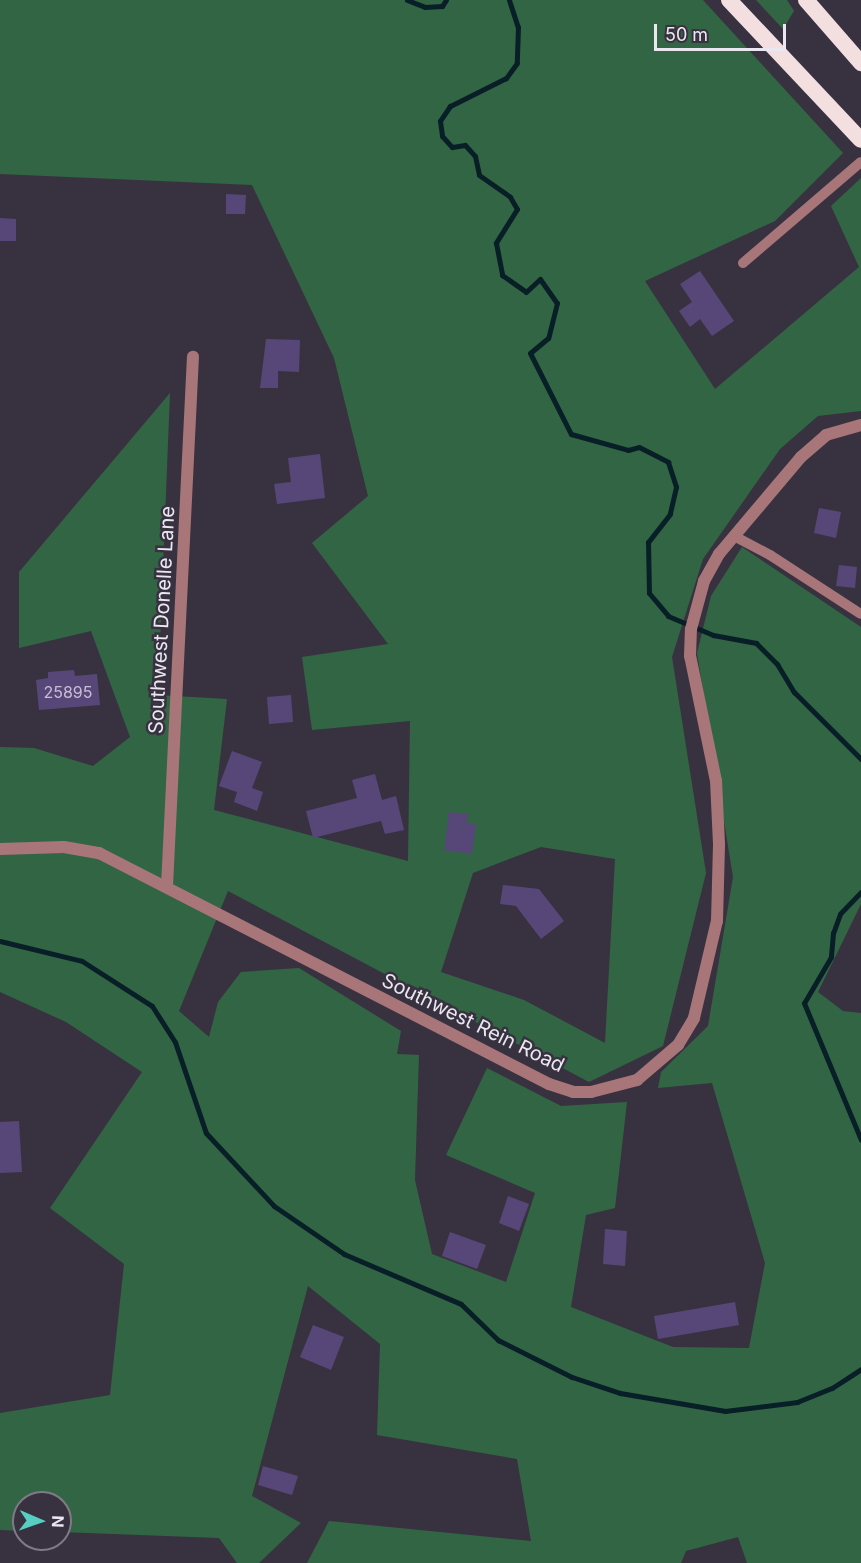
<!DOCTYPE html>
<style>
body{margin:0}
#map{position:relative;width:861px;height:1563px;overflow:hidden;background:#383240;font-family:Inter,sans-serif}
div>[style]{position:absolute}
[style*='--x']{left:calc(var(--x)*1px);top:calc(var(--y)*1px);width:calc(var(--w)*1px);rotate:calc(var(--a)*1deg)}
.green>*{inset:0;background:#326544}
.stream>*{height:5px;margin:-2.5px;padding:0 2.5px;transform-origin:2.5px;border-radius:2.5px;background:#091f27}
.building>*{inset:0;background:#564778}
.service>*{height:10px;margin:-5px;padding:0 5px;transform-origin:5px;border-radius:5px;background:#a87679}
.minor>*{height:12px;margin:-6px;padding:0 6px;transform-origin:6px;border-radius:6px;background:#a87679}
.trunk>*{height:16px;margin:-8px;padding:0 8px;transform-origin:8px;border-radius:8px;background:#f4dfe0}
span{translate:-50% -50%;white-space:nowrap;text-align:center;line-height:1.15;-webkit-text-stroke:5px #383240;paint-order:stroke}
.number-label{font-size:16px;color:#c6bfd3}
.number-label span{-webkit-text-stroke-width:0}
.street-label{font-size:20px;color:#ebe7f1}
.north{position:absolute;left:12px;top:1491px;width:60px;height:60px;box-sizing:border-box;background:#383240;border:2px solid #807a87;border-radius:50%;rotate:92deg;font-size:16px;font-weight:700;line-height:24px;text-align:center;color:#ebe7f1}
.north::after{content:'';display:block;margin:auto;width:21px;height:27px;background:#56cec2;clip-path:polygon(50% 0,100% 100%,50% 72%,0 100%)}
.scale{position:absolute;left:654px;top:24px;width:132px;height:27px;box-sizing:border-box;border:3px solid #ebe7f1;border-top:0;padding-left:8px;font-size:18px;line-height:21px;white-space:nowrap;color:#ebe7f1;-webkit-text-stroke:4px #383240;paint-order:stroke}
</style>
<div id="map">
<div class="green">
<div style="clip-path:polygon(evenodd,0 0,703px 0,843px 153px,775px 221px,645px 281px,715px 389px,859px 267px,831px 206px,861px 178px,861px 411px,818px 416px,780px 449px,703px 559px,672px 657px,706px 873px,663px 1046px,589px 1082px,228px 891px,179px 1011px,209px 1037px,218px 1002px,241px 972px,299px 968px,401px 1031px,397px 1054px,419px 1055px,415px 1180px,432px 1254px,506px 1282px,535px 1193px,446px 1155px,487px 1068px,561px 1106px,627px 1102px,615px 1208px,586px 1215px,571px 1307px,673px 1347px,749px 1348px,765px 1263px,712px 1083px,658px 1088px,661px 1072px,708px 1026px,733px 877px,697px 653px,711px 596px,742px 547px,861px 627px,861px 904px,818px 992px,843px 1011px,861px 1013px,861px 1563px,747px 1563px,738px 1537px,686px 1551px,681px 1563px,307px 1563px,329px 1521px,531px 1541px,517px 1459px,377px 1435px,380px 1344px,308px 1286px,252px 1496px,301px 1523px,259px 1563px,237px 1563px,219px 1538px,60px 1532px,60px 1503px,24px 1503px,24px 1531px,0 1530px,0 1413px,110px 1395px,124px 1264px,50px 1208px,142px 1072px,66px 1022px,0 992px,0 747px,34px 748px,93px 766px,130px 737px,91px 631px,19px 648px,19px 572px,170px 393px,158px 695px,227px 699px,214px 810px,408px 861px,410px 721px,312px 730px,302px 657px,388px 644px,312px 543px,368px 496px,334px 358px,252px 185px,0 174px,0 0,541px 847px,615px 859px,605px 1043px,524px 1000px,441px 972px,473px 873px,541px 847px)"></div>
<div style="clip-path:polygon(756px 0,787px 0,794px 11px,783px 29px)"></div>
</div>
<div class="stream">
<div style="--x:407;--y:0;--w:19;--a:21"></div>
<div style="--x:425;--y:7;--w:17;--a:-3"></div>
<div style="--x:442;--y:6;--w:7;--a:-56"></div>
<div style="--x:509;--y:0;--w:28;--a:72"></div>
<div style="--x:518;--y:27;--w:36;--a:92"></div>
<div style="--x:517;--y:63;--w:19;--a:126"></div>
<div style="--x:506;--y:78;--w:63;--a:153.4"></div>
<div style="--x:450;--y:106;--w:18;--a:124"></div>
<div style="--x:440;--y:121;--w:15;--a:82"></div>
<div style="--x:442;--y:136;--w:15;--a:48"></div>
<div style="--x:452;--y:147;--w:13;--a:-9"></div>
<div style="--x:465;--y:145;--w:15;--a:48"></div>
<div style="--x:475;--y:156;--w:19;--a:78"></div>
<div style="--x:479;--y:175;--w:38;--a:35"></div>
<div style="--x:510;--y:197;--w:14;--a:60"></div>
<div style="--x:517;--y:209;--w:40;--a:122"></div>
<div style="--x:496;--y:243;--w:33;--a:79"></div>
<div style="--x:502;--y:275;--w:29;--a:35"></div>
<div style="--x:526;--y:292;--w:19;--a:-43"></div>
<div style="--x:540;--y:279;--w:29;--a:55"></div>
<div style="--x:557;--y:303;--w:36;--a:104"></div>
<div style="--x:548;--y:338;--w:23;--a:140"></div>
<div style="--x:530;--y:353;--w:91;--a:63.2"></div>
<div style="--x:571;--y:434;--w:59;--a:15.7"></div>
<div style="--x:628;--y:450;--w:11;--a:-15"></div>
<div style="--x:639;--y:447;--w:33;--a:27"></div>
<div style="--x:668;--y:462;--w:26;--a:72"></div>
<div style="--x:676;--y:487;--w:28;--a:103"></div>
<div style="--x:670;--y:514;--w:36;--a:128"></div>
<div style="--x:648;--y:542;--w:51;--a:88.9"></div>
<div style="--x:649;--y:593;--w:30;--a:50"></div>
<div style="--x:668;--y:616;--w:49;--a:22.9"></div>
<div style="--x:713;--y:635;--w:44;--a:10.5"></div>
<div style="--x:756;--y:643;--w:30;--a:45"></div>
<div style="--x:777;--y:664;--w:33;--a:59"></div>
<div style="--x:794;--y:692;--w:95;--a:45"></div>
<div style="--x:861;--y:892;--w:30;--a:134"></div>
<div style="--x:840;--y:914;--w:20;--a:110"></div>
<div style="--x:833;--y:933;--w:24;--a:95"></div>
<div style="--x:831;--y:957;--w:53;--a:120.4"></div>
<div style="--x:804;--y:1003;--w:148;--a:67.4"></div>
<div style="--x:0;--y:941;--w:84;--a:13.7"></div>
<div style="--x:82;--y:961;--w:83;--a:32.7"></div>
<div style="--x:152;--y:1006;--w:43;--a:57.4"></div>
<div style="--x:175;--y:1042;--w:96;--a:71.2"></div>
<div style="--x:206;--y:1133;--w:100;--a:47"></div>
<div style="--x:274;--y:1206;--w:85;--a:34.4"></div>
<div style="--x:344;--y:1254;--w:127;--a:23.1"></div>
<div style="--x:461;--y:1304;--w:52;--a:44.2"></div>
<div style="--x:498;--y:1340;--w:83;--a:26.6"></div>
<div style="--x:572;--y:1377;--w:51;--a:18.4"></div>
<div style="--x:620;--y:1393;--w:107;--a:9.7"></div>
<div style="--x:725;--y:1411;--w:73;--a:-7.1"></div>
<div style="--x:797;--y:1402;--w:38;--a:-22"></div>
<div style="--x:832;--y:1388;--w:35;--a:-33"></div>
</div>
<div class="building">
<div style="clip-path:polygon(226px 194px,246px 195px,245px 214px,226px 214px)"></div>
<div style="clip-path:polygon(0 218px,16px 219px,16px 241px,0 241px)"></div>
<div style="clip-path:polygon(700px 271px,734px 321px,712px 336px,700px 319px,690px 327px,679px 311px,692px 302px,680px 284px)"></div>
<div style="clip-path:polygon(266px 339px,300px 340px,299px 372px,278px 371px,278px 388px,260px 388px)"></div>
<div style="clip-path:polygon(320px 454px,325px 498px,277px 504px,274px 484px,291px 482px,288px 458px)"></div>
<div style="clip-path:polygon(819px 508px,841px 512px,836px 538px,814px 533px)"></div>
<div style="clip-path:polygon(839px 565px,857px 567px,855px 588px,836px 586px)"></div>
<div style="clip-path:polygon(74px 670px,75px 676px,97px 674px,100px 705px,39px 710px,36px 680px,48px 678px,48px 672px)"></div>
<div style="clip-path:polygon(291px 695px,293px 722px,269px 724px,267px 697px)"></div>
<div style="clip-path:polygon(232px 751px,262px 762px,252px 788px,263px 792px,257px 811px,234px 802px,237px 792px,219px 786px)"></div>
<div style="clip-path:polygon(375px 774px,382px 800px,396px 796px,404px 830px,385px 834px,381px 821px,313px 838px,306px 811px,357px 798px,352px 780px)"></div>
<div style="clip-path:polygon(449px 812px,468px 814px,467px 823px,476px 824px,472px 854px,444px 850px)"></div>
<div style="clip-path:polygon(503px 885px,539px 889px,564px 921px,541px 939px,516px 906px,500px 904px)"></div>
<div style="clip-path:polygon(19px 1121px,22px 1172px,0 1173px,0 1122px)"></div>
<div style="clip-path:polygon(508px 1196px,529px 1204px,519px 1231px,499px 1223px)"></div>
<div style="clip-path:polygon(605px 1229px,627px 1231px,625px 1266px,603px 1264px)"></div>
<div style="clip-path:polygon(450px 1232px,486px 1245px,477px 1269px,442px 1256px)"></div>
<div style="clip-path:polygon(735px 1302px,739px 1325px,658px 1339px,654px 1316px)"></div>
<div style="clip-path:polygon(313px 1325px,344px 1337px,331px 1370px,300px 1357px)"></div>
<div style="clip-path:polygon(263px 1466px,298px 1476px,292px 1495px,258px 1485px)"></div>
</div>
<div class="service">
<div style="--x:743;--y:263;--w:155;--a:-40.6"></div>
<div style="--x:734;--y:536;--w:41;--a:27.8"></div>
<div style="--x:770;--y:555;--w:108;--a:33"></div>
</div>
<div class="minor">
<div style="--x:0;--y:849;--w:64;--a:-1.8"></div>
<div style="--x:64;--y:847;--w:36;--a:10"></div>
<div style="--x:99;--y:853;--w:506;--a:27.17"></div>
<div style="--x:549;--y:1084;--w:25;--a:18"></div>
<div style="--x:573;--y:1092;--w:18;--a:0"></div>
<div style="--x:591;--y:1092;--w:48;--a:-14.6"></div>
<div style="--x:637;--y:1080;--w:54;--a:-40.5"></div>
<div style="--x:678;--y:1045;--w:31;--a:-59"></div>
<div style="--x:694;--y:1018;--w:100;--a:-76.7"></div>
<div style="--x:717;--y:921;--w:77;--a:-88.5"></div>
<div style="--x:719;--y:844;--w:63;--a:-92.7"></div>
<div style="--x:716;--y:781;--w:128;--a:-101.7"></div>
<div style="--x:690;--y:656;--w:27;--a:-88"></div>
<div style="--x:691;--y:629;--w:50;--a:-74.8"></div>
<div style="--x:704;--y:581;--w:31;--a:-61"></div>
<div style="--x:719;--y:554;--w:127;--a:-49.8"></div>
<div style="--x:801;--y:457;--w:33;--a:-41"></div>
<div style="--x:826;--y:435;--w:36;--a:-16"></div>
<div style="--x:167;--y:886;--w:530;--a:-87.19"></div>
</div>
<div class="trunk">
<div style="--x:729;--y:0;--w:192;--a:46.7"></div>
<div style="--x:806;--y:0;--w:84;--a:48.9"></div>
</div>
<div class="number-label">
<span style="left:68px;top:692px">25895</span>
</div>
<div class="street-label">
<span style="left:162px;top:620px;rotate:-87deg">Southwest Donelle Lane</span>
<span style="left:473px;top:1023px;rotate:26deg">Southwest Rein Road</span>
</div>
<div class="north">N</div>
<div class="scale">50 m</div>
</div>
